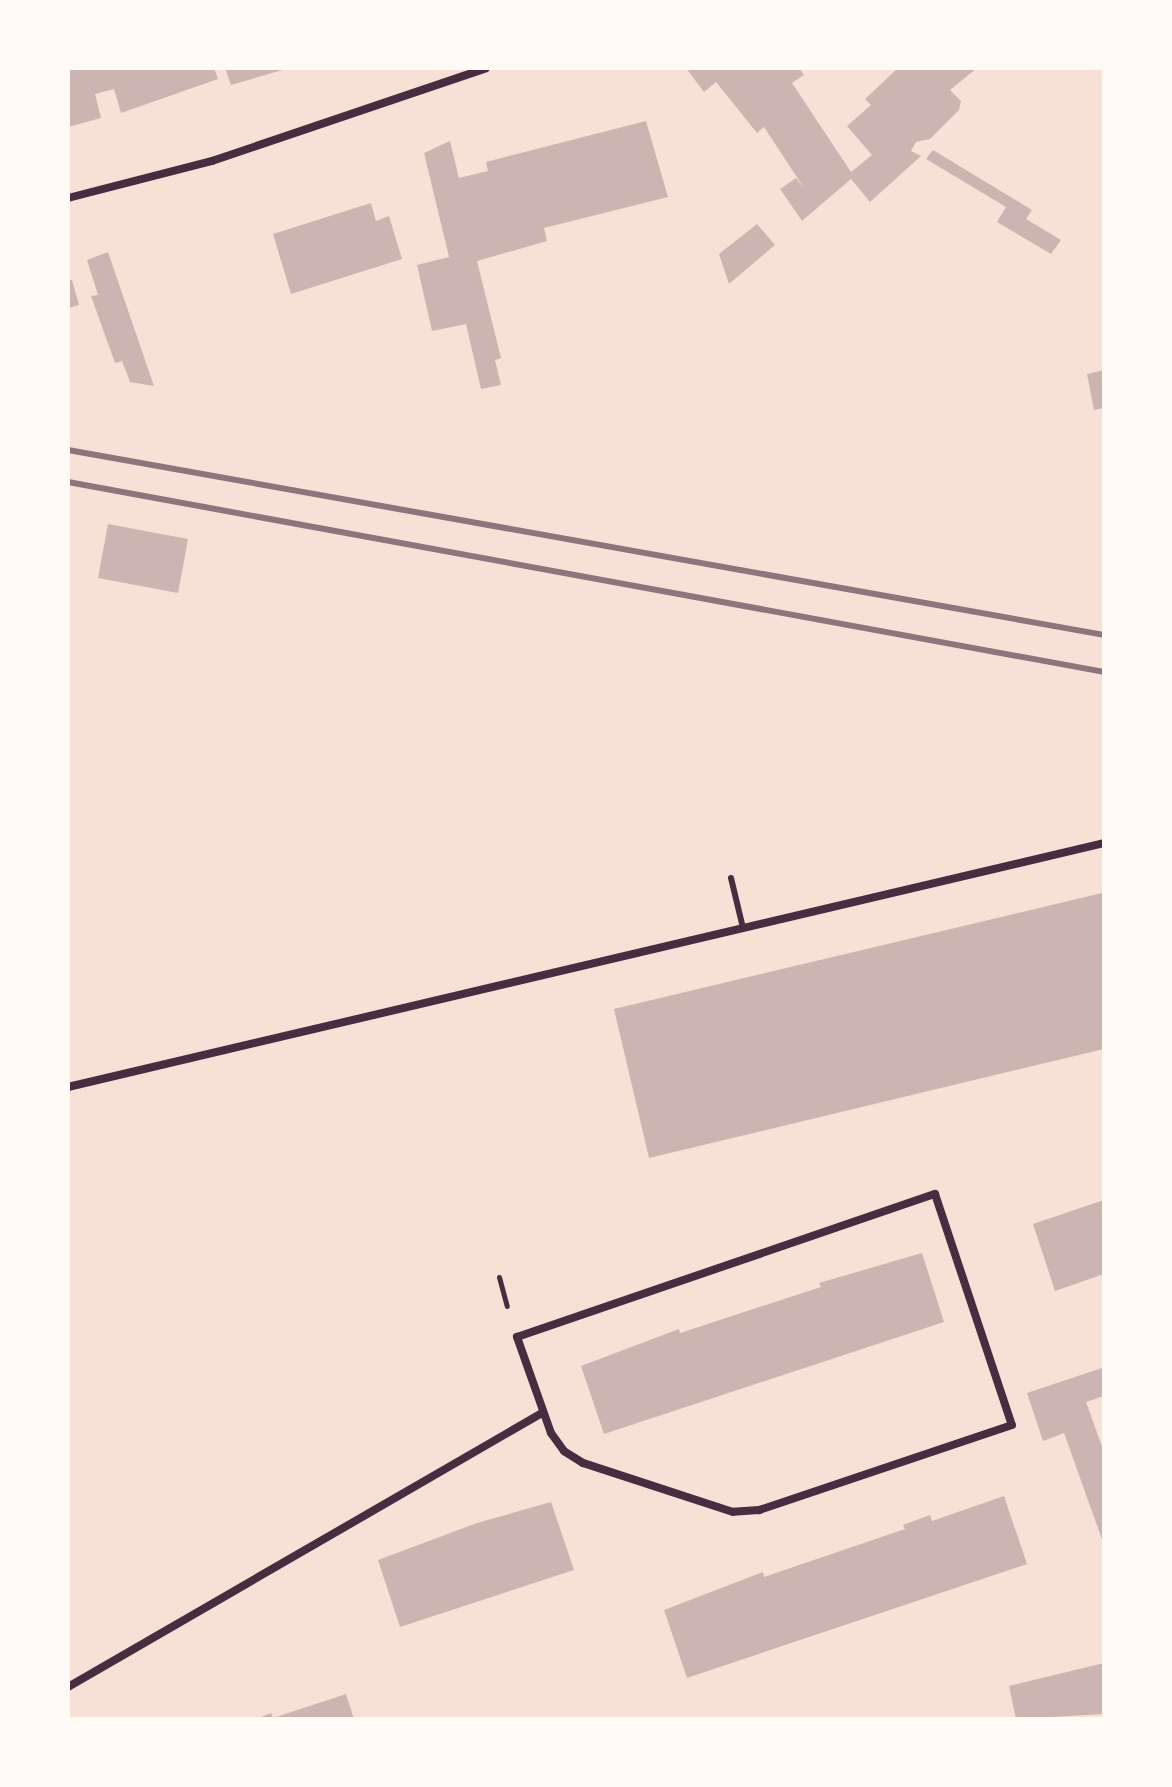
<!DOCTYPE html>
<style>
body{margin:0}
#map{position:relative;width:1172px;height:1787px;overflow:hidden;background:#f7e1d7;font-family:"Source Serif 4",serif}
div>[style]{position:absolute}
[style*='--x']{left:calc(var(--x)*1px);top:calc(var(--y)*1px);width:calc(var(--w)*1px);rotate:calc(var(--a)*1deg)}
.building>*{inset:0;background:#ccb4b1}
.path>*{height:5px;margin:-2.5px;padding:0 2.5px;transform-origin:2.5px;border-radius:2.5px;background:#4a2c40}
.service>*{height:6px;margin:-3px;padding:0 3px;transform-origin:3px;border-radius:3px;background:#4a2c40}
.minor>*{height:8px;margin:-4px;padding:0 4px;transform-origin:4px;border-radius:4px;background:#4a2c40}
.rail>*{height:6px;margin:-3px;padding:0 3px;transform-origin:3px;border-radius:3px;background:#8f747c}
span{translate:-50% -50%;white-space:nowrap;text-align:center;line-height:1.15;-webkit-text-stroke:8px #fffaf5;paint-order:stroke}
.frame{position:absolute;inset:0;border:70px solid #fffaf5;pointer-events:none}
</style>
<div id="map">
<div class="building">
<div style="clip-path:polygon(68px 68px,214px 68px,218px 79px,121px 113px,114px 89px,95px 94px,101px 118px,68px 127px)"></div>
<div style="clip-path:polygon(225px 68px,285px 68px,286px 69px,231px 85px)"></div>
<div style="clip-path:polygon(686px 68px,799px 68px,804px 75px,792px 83px,851px 172px,872px 155px,847px 126px,871px 105px,865px 99px,898px 68px,977px 68px,950px 90px,961px 101px,959px 110px,930px 139px,916px 142px,911px 151px,921px 156px,870px 202px,851px 179px,802px 221px,780px 189px,796px 178px,804px 188px,764px 127px,757px 133px,716px 82px,704px 92px)"></div>
<div style="clip-path:polygon(646px 121px,668px 197px,544px 228px,547px 241px,477px 261px,501px 358px,495px 360px,501px 385px,481px 389px,466px 324px,432px 331px,417px 265px,449px 257px,424px 153px,450px 141px,459px 178px,488px 171px,486px 162px)"></div>
<div style="clip-path:polygon(933px 150px,1032px 210px,1026px 219px,1061px 240px,1051px 254px,997px 222px,1006px 207px,926px 159px)"></div>
<div style="clip-path:polygon(371px 203px,376px 221px,389px 216px,402px 259px,291px 294px,273px 234px)"></div>
<div style="clip-path:polygon(757px 224px,775px 245px,729px 284px,719px 254px)"></div>
<div style="clip-path:polygon(108px 252px,154px 386px,130px 382px,122px 361px,115px 363px,91px 296px,98px 295px,87px 260px)"></div>
<div style="clip-path:polygon(72px 280px,79px 305px,68px 308px,68px 281px)"></div>
<div style="clip-path:polygon(1104px 370px,1104px 408px,1094px 410px,1087px 374px)"></div>
<div style="clip-path:polygon(108px 524px,188px 539px,178px 593px,98px 578px)"></div>
<div style="clip-path:polygon(1102px 893px,1104px 1049px,649px 1158px,614px 1009px)"></div>
<div style="clip-path:polygon(1104px 1200px,1104px 1274px,1055px 1291px,1033px 1224px)"></div>
<div style="clip-path:polygon(922px 1253px,944px 1322px,604px 1434px,581px 1366px,679px 1329px,680px 1333px,821px 1287px,819px 1283px)"></div>
<div style="clip-path:polygon(1102px 1368px,1104px 1396px,1086px 1402px,1104px 1452px,1104px 1545px,1064px 1433px,1043px 1441px,1027px 1393px)"></div>
<div style="clip-path:polygon(1004px 1496px,1027px 1564px,687px 1678px,664px 1610px,763px 1572px,764px 1577px,905px 1529px,903px 1525px,930px 1515px,932px 1521px)"></div>
<div style="clip-path:polygon(551px 1502px,574px 1570px,400px 1627px,378px 1560px,477px 1523px)"></div>
<div style="clip-path:polygon(1104px 1663px,1104px 1714px,1016px 1719px,1009px 1686px)"></div>
<div style="clip-path:polygon(346px 1694px,354px 1719px,256px 1719px,271px 1713px,273px 1718px)"></div>
</div>
<div class="path">
<div style="--x:499;--y:1277;--w:30;--a:75"></div>
</div>
<div class="service">
<div style="--x:731;--y:878;--w:51;--a:76.5"></div>
</div>
<div class="minor">
<div style="--x:68;--y:198;--w:149;--a:-14.4"></div>
<div style="--x:212;--y:161;--w:289;--a:-18.7"></div>
<div style="--x:68;--y:1087;--w:1064;--a:-13.25"></div>
<div style="--x:935;--y:1194;--w:243;--a:71.6"></div>
<div style="--x:1012;--y:1425;--w:267;--a:161.4"></div>
<div style="--x:759;--y:1510;--w:26;--a:176"></div>
<div style="--x:733;--y:1512;--w:158;--a:-161.9"></div>
<div style="--x:583;--y:1463;--w:22;--a:-148"></div>
<div style="--x:564;--y:1451;--w:22;--a:-126"></div>
<div style="--x:551;--y:1433;--w:102;--a:-109.5"></div>
<div style="--x:517;--y:1337;--w:442;--a:-18.9"></div>
<div style="--x:68;--y:1687;--w:547;--a:-30.03"></div>
</div>
<div class="rail">
<div style="--x:68;--y:450;--w:1052;--a:10.12"></div>
<div style="--x:68;--y:482;--w:1053;--a:10.39"></div>
</div>
<div class="frame"></div>
</div>
